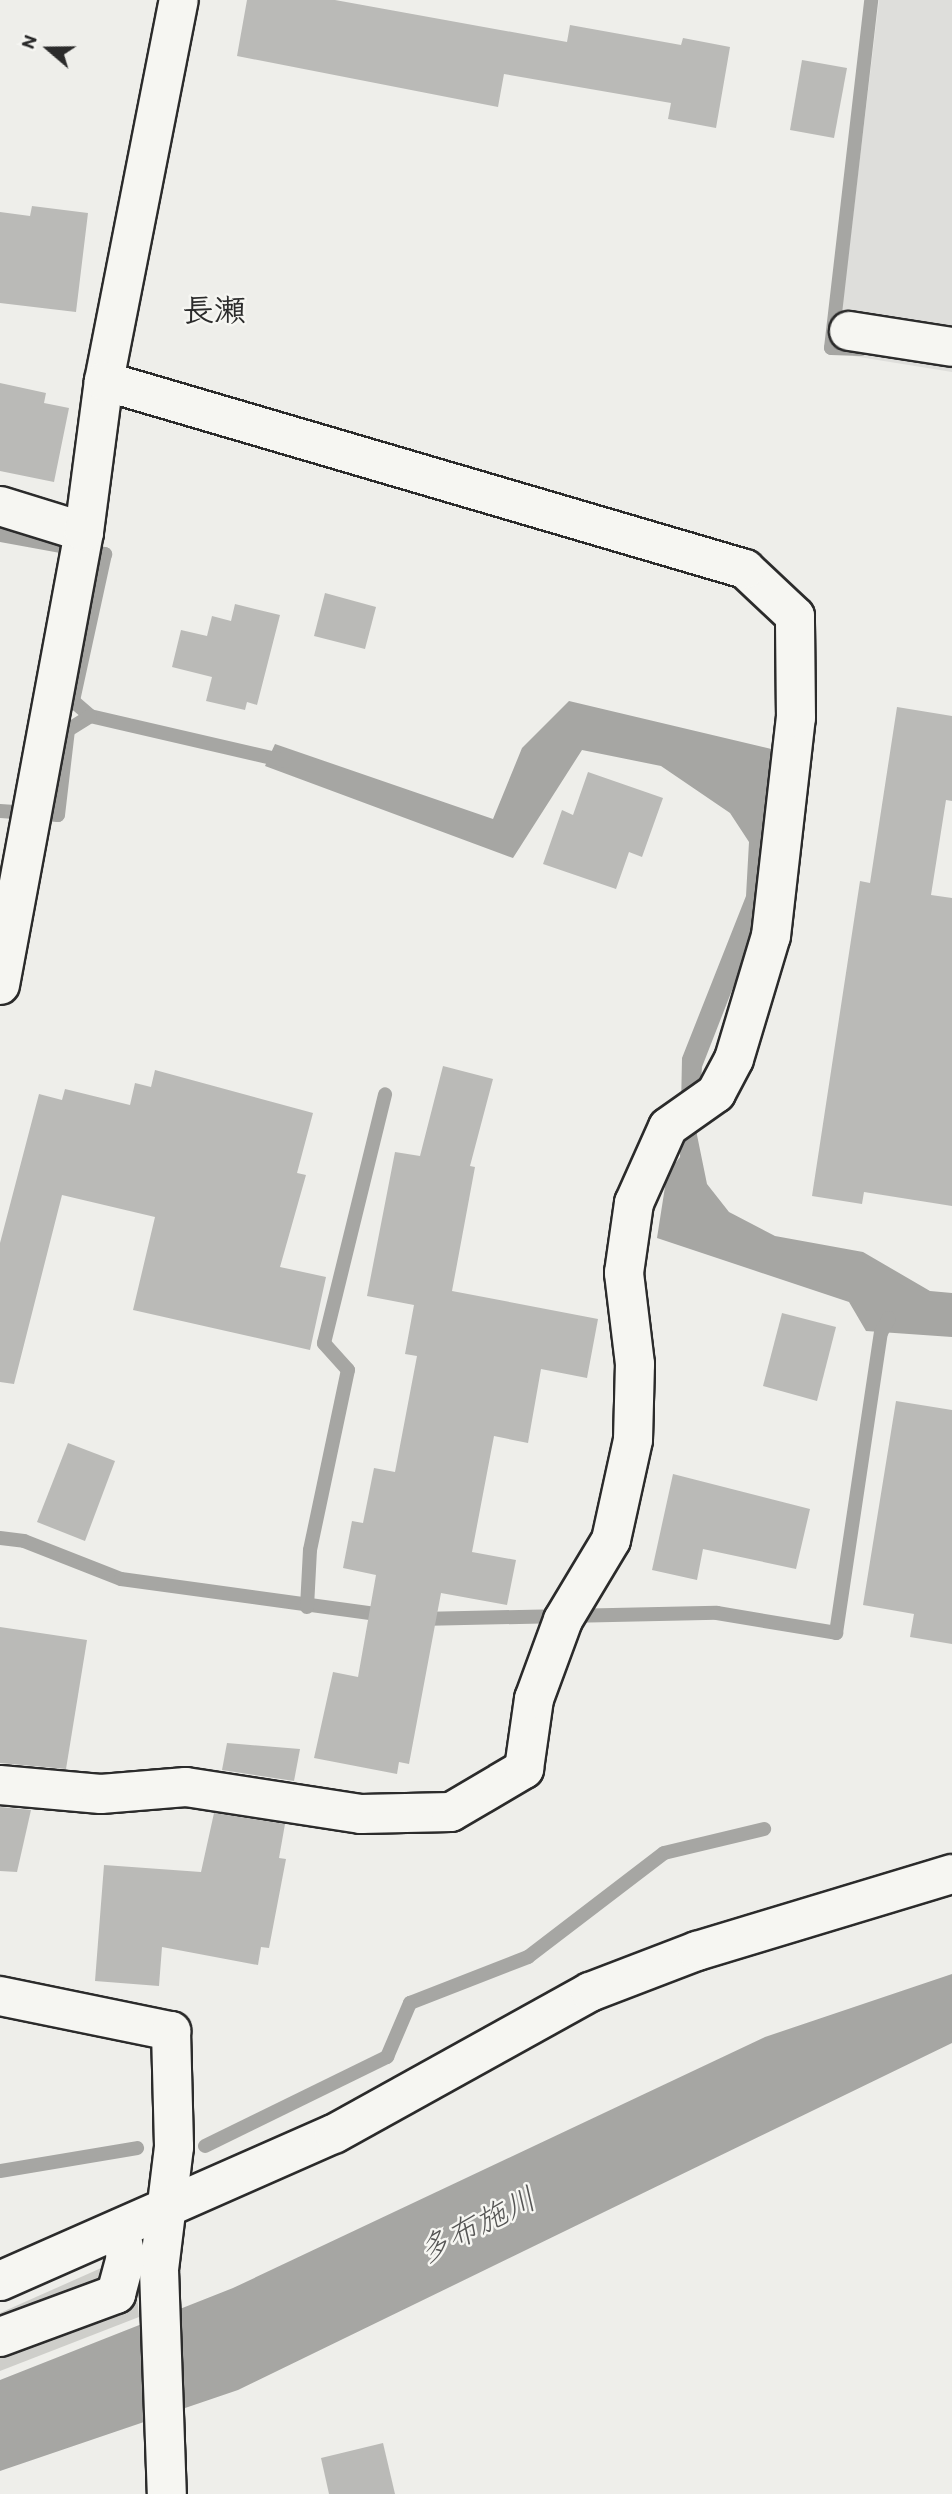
<!DOCTYPE html>
<meta charset="utf-8">
<style>
body{margin:0}
#map{position:relative;width:952px;height:2494px;overflow:hidden;background:#eeeeea;font-family:Itim,"Klee One",sans-serif}
div>[style]{position:absolute}
[style*='--x']{left:calc(var(--x)*1px);top:calc(var(--y)*1px);width:calc(var(--w)*1px);rotate:calc(var(--a)*1deg)}
.built>*{inset:0;background:#dededb}
.green>*{inset:0;background:#cececa}
.water>*{inset:0;background:#a6a6a3}
.stream>*{height:14px;margin:-7px;padding:0 7px;transform-origin:7px;border-radius:7px;background:#a6a6a3}
.building>*{inset:0;background:#babab7}
.roads{filter:drop-shadow(2px 0 #2b2b2b) drop-shadow(-2px 0 #2b2b2b) drop-shadow(0 2px #2b2b2b) drop-shadow(0 -2px #2b2b2b)}
.street>*{height:38px;margin:-19px;padding:0 19px;transform-origin:19px;border-radius:19px;background:#f6f6f2}
span{translate:-50% -50%;white-space:nowrap;text-align:center;line-height:1.15;-webkit-text-stroke:5px #f6f6f2;paint-order:stroke}
.neighbourhood-label{font-size:32px;color:#2b2b2b;font-weight:700}
.water-label{font-size:32px;color:#565655;font-style:italic}
.north{position:absolute;left:14px;top:14px;width:70px;height:70px;-webkit-text-stroke:5px #f6f6f2;paint-order:stroke;rotate:290deg;font-size:19px;font-weight:700;line-height:28px;text-align:center;color:#2b2b2b}
.north::after{content:'';display:block;margin:auto;width:24px;height:32px;background:#2b2b2b;clip-path:polygon(50% 0,100% 100%,50% 72%,0 100%)}
</style>
<div id="map">
<div class="built">
<div style="clip-path:polygon(879px 0,952px 0,952px 372px,853px 356px,840px 323px)"></div>
</div>
<div class="green">
<div style="clip-path:polygon(126px 2257px,135px 2275px,139px 2317px,0 2371px,0 2313px)"></div>
</div>
<div class="water">
<div style="clip-path:polygon(569px 701px,784px 752px,766px 903px,702px 1067px,697px 1135px,707px 1184px,729px 1212px,775px 1236px,863px 1252px,930px 1291px,952px 1293px,952px 1337px,866px 1331px,849px 1302px,657px 1238px,667px 1174px,680px 1157px,682px 1058px,746px 896px,749px 842px,730px 813px,661px 766px,582px 750px,513px 858px,265px 766px,275px 744px,493px 819px,522px 748px)"></div>
<div style="clip-path:polygon(952px 1974px,952px 2043px,238px 2390px,0 2471px,0 2380px,233px 2288px,765px 2037px)"></div>
</div>
<div class="stream">
<div style="--x:861;--y:349;--w:30;--a:-178"></div>
<div style="--x:831;--y:348;--w:350;--a:-83.4"></div>
<div style="--x:0;--y:535;--w:107;--a:10.3"></div>
<div style="--x:105;--y:554;--w:150;--a:102.3"></div>
<div style="--x:73;--y:701;--w:23;--a:41"></div>
<div style="--x:90;--y:716;--w:200;--a:13"></div>
<div style="--x:0;--y:811;--w:58;--a:3.9"></div>
<div style="--x:58;--y:815;--w:86;--a:-83.3"></div>
<div style="--x:68;--y:730;--w:26;--a:-32"></div>
<div style="--x:0;--y:1538;--w:24;--a:7"></div>
<div style="--x:24;--y:1541;--w:104;--a:21.4"></div>
<div style="--x:121;--y:1579;--w:266;--a:7.8"></div>
<div style="--x:307;--y:1607;--w:57;--a:-87"></div>
<div style="--x:310;--y:1550;--w:184;--a:-78.1"></div>
<div style="--x:348;--y:1370;--w:36;--a:-132"></div>
<div style="--x:324;--y:1343;--w:256;--a:-76.2"></div>
<div style="--x:419;--y:1619;--w:298;--a:-1.2"></div>
<div style="--x:717;--y:1613;--w:121;--a:9.5"></div>
<div style="--x:836;--y:1633;--w:303;--a:-81.5"></div>
<div style="--x:881;--y:1333;--w:17;--a:-62"></div>
<div style="--x:205;--y:2146;--w:203;--a:-26.1"></div>
<div style="--x:387;--y:2057;--w:59;--a:-66.9"></div>
<div style="--x:410;--y:2003;--w:127;--a:-21.3"></div>
<div style="--x:528;--y:1957;--w:171;--a:-37.4"></div>
<div style="--x:664;--y:1853;--w:103;--a:-13.5"></div>
<div style="--x:0;--y:2171;--w:139;--a:-9.5"></div>
</div>
<div class="building">
<div style="clip-path:polygon(247px 0,335px 0,567px 42px,570px 25px,681px 45px,683px 38px,730px 47px,716px 128px,668px 119px,671px 103px,504px 74px,498px 107px,237px 56px)"></div>
<div style="clip-path:polygon(802px 60px,847px 68px,834px 138px,790px 130px)"></div>
<div style="clip-path:polygon(32px 206px,88px 213px,76px 312px,0 303px,0 212px,30px 216px)"></div>
<div style="clip-path:polygon(0 383px,46px 393px,44px 403px,69px 408px,54px 482px,0 471px)"></div>
<div style="clip-path:polygon(325px 593px,376px 607px,365px 649px,314px 636px)"></div>
<div style="clip-path:polygon(235px 604px,280px 615px,257px 705px,247px 702px,245px 710px,206px 701px,212px 677px,172px 667px,181px 630px,207px 636px,212px 616px,231px 621px)"></div>
<div style="clip-path:polygon(897px 707px,952px 716px,952px 801px,946px 800px,931px 895px,952px 898px,952px 1206px,864px 1192px,862px 1204px,812px 1196px,860px 881px,870px 883px)"></div>
<div style="clip-path:polygon(588px 772px,663px 798px,642px 857px,629px 852px,616px 889px,543px 864px,562px 810px,573px 815px)"></div>
<div style="clip-path:polygon(443px 1066px,493px 1079px,470px 1166px,475px 1167px,452px 1291px,598px 1319px,587px 1378px,541px 1369px,528px 1443px,494px 1436px,472px 1552px,516px 1560px,507px 1605px,441px 1593px,409px 1764px,399px 1762px,397px 1774px,314px 1758px,333px 1672px,358px 1677px,376px 1575px,343px 1568px,352px 1521px,363px 1523px,374px 1468px,395px 1472px,417px 1356px,405px 1354px,414px 1305px,367px 1296px,395px 1152px,420px 1156px)"></div>
<div style="clip-path:polygon(155px 1070px,313px 1113px,297px 1173px,306px 1175px,280px 1267px,326px 1277px,310px 1350px,133px 1310px,155px 1217px,62px 1195px,14px 1384px,0 1382px,0 1243px,39px 1094px,62px 1100px,65px 1089px,130px 1105px,135px 1083px,151px 1087px)"></div>
<div style="clip-path:polygon(782px 1313px,836px 1327px,817px 1401px,763px 1386px)"></div>
<div style="clip-path:polygon(896px 1401px,952px 1410px,952px 1644px,910px 1637px,914px 1614px,863px 1605px)"></div>
<div style="clip-path:polygon(68px 1443px,115px 1461px,85px 1541px,37px 1522px)"></div>
<div style="clip-path:polygon(673px 1474px,810px 1509px,796px 1569px,703px 1549px,697px 1580px,652px 1570px)"></div>
<div style="clip-path:polygon(0 1627px,87px 1640px,66px 1769px,0 1763px)"></div>
<div style="clip-path:polygon(227px 1743px,300px 1749px,294px 1781px,222px 1770px)"></div>
<div style="clip-path:polygon(0 1807px,31px 1810px,17px 1872px,0 1871px)"></div>
<div style="clip-path:polygon(214px 1813px,285px 1824px,279px 1858px,286px 1859px,269px 1948px,261px 1947px,258px 1965px,162px 1947px,159px 1986px,95px 1981px,104px 1865px,201px 1872px)"></div>
<div style="clip-path:polygon(383px 2443px,395px 2494px,329px 2494px,321px 2458px)"></div>
</div>
<div class="roads">
<div class="street">
<div style="--x:849;--y:331;--w:104;--a:8.8"></div>
<div style="--x:0;--y:506;--w:88;--a:17.2"></div>
<div style="--x:0;--y:985;--w:461;--a:-79.5"></div>
<div style="--x:84;--y:532;--w:152;--a:-82.5"></div>
<div style="--x:104;--y:381;--w:388;--a:-78.9"></div>
<div style="--x:0;--y:1785;--w:101;--a:5.1"></div>
<div style="--x:101;--y:1794;--w:85;--a:-4.7"></div>
<div style="--x:186;--y:1787;--w:177;--a:8.8"></div>
<div style="--x:361;--y:1814;--w:90;--a:-1.3"></div>
<div style="--x:451;--y:1812;--w:85;--a:-30.5"></div>
<div style="--x:524;--y:1769;--w:71;--a:-81.9"></div>
<div style="--x:534;--y:1699;--w:84;--a:-69.8"></div>
<div style="--x:563;--y:1620;--w:93;--a:-59"></div>
<div style="--x:611;--y:1540;--w:102;--a:-77.6"></div>
<div style="--x:633;--y:1440;--w:76;--a:-88.5"></div>
<div style="--x:635;--y:1364;--w:92;--a:-96.9"></div>
<div style="--x:624;--y:1273;--w:71;--a:-81.9"></div>
<div style="--x:634;--y:1203;--w:83;--a:-65.9"></div>
<div style="--x:668;--y:1127;--w:59;--a:-35.3"></div>
<div style="--x:716;--y:1093;--w:38;--a:-62"></div>
<div style="--x:734;--y:1059;--w:128;--a:-73.3"></div>
<div style="--x:771;--y:936;--w:219;--a:-83.5"></div>
<div style="--x:796;--y:718;--w:102;--a:-90.6"></div>
<div style="--x:795;--y:616;--w:69;--a:-136.8"></div>
<div style="--x:745;--y:569;--w:668;--a:-163.65"></div>
<div style="--x:0;--y:1996;--w:175;--a:11.6"></div>
<div style="--x:171;--y:2031;--w:116;--a:88.5"></div>
<div style="--x:174;--y:2147;--w:124;--a:97"></div>
<div style="--x:159;--y:2270;--w:224;--a:88"></div>
<div style="--x:0;--y:2281;--w:365;--a:-23.8"></div>
<div style="--x:334;--y:2134;--w:293;--a:-29"></div>
<div style="--x:590;--y:1992;--w:115;--a:-21"></div>
<div style="--x:697;--y:1951;--w:266;--a:-16.8"></div>
<div style="--x:0;--y:2337;--w:124;--a:-20.3"></div>
<div style="--x:116;--y:2294;--w:38;--a:-75"></div>
<div style="--x:126;--y:2257;--w:29;--a:-102"></div>
</div>
</div>
<div class="neighbourhood-label">
<span style="left:214px;top:310px">長瀬</span>
</div>
<div class="water-label">
<span style="left:477px;top:2225px;rotate:-27deg">多布施川</span>
</div>
<div class="north">N</div>
</div>
